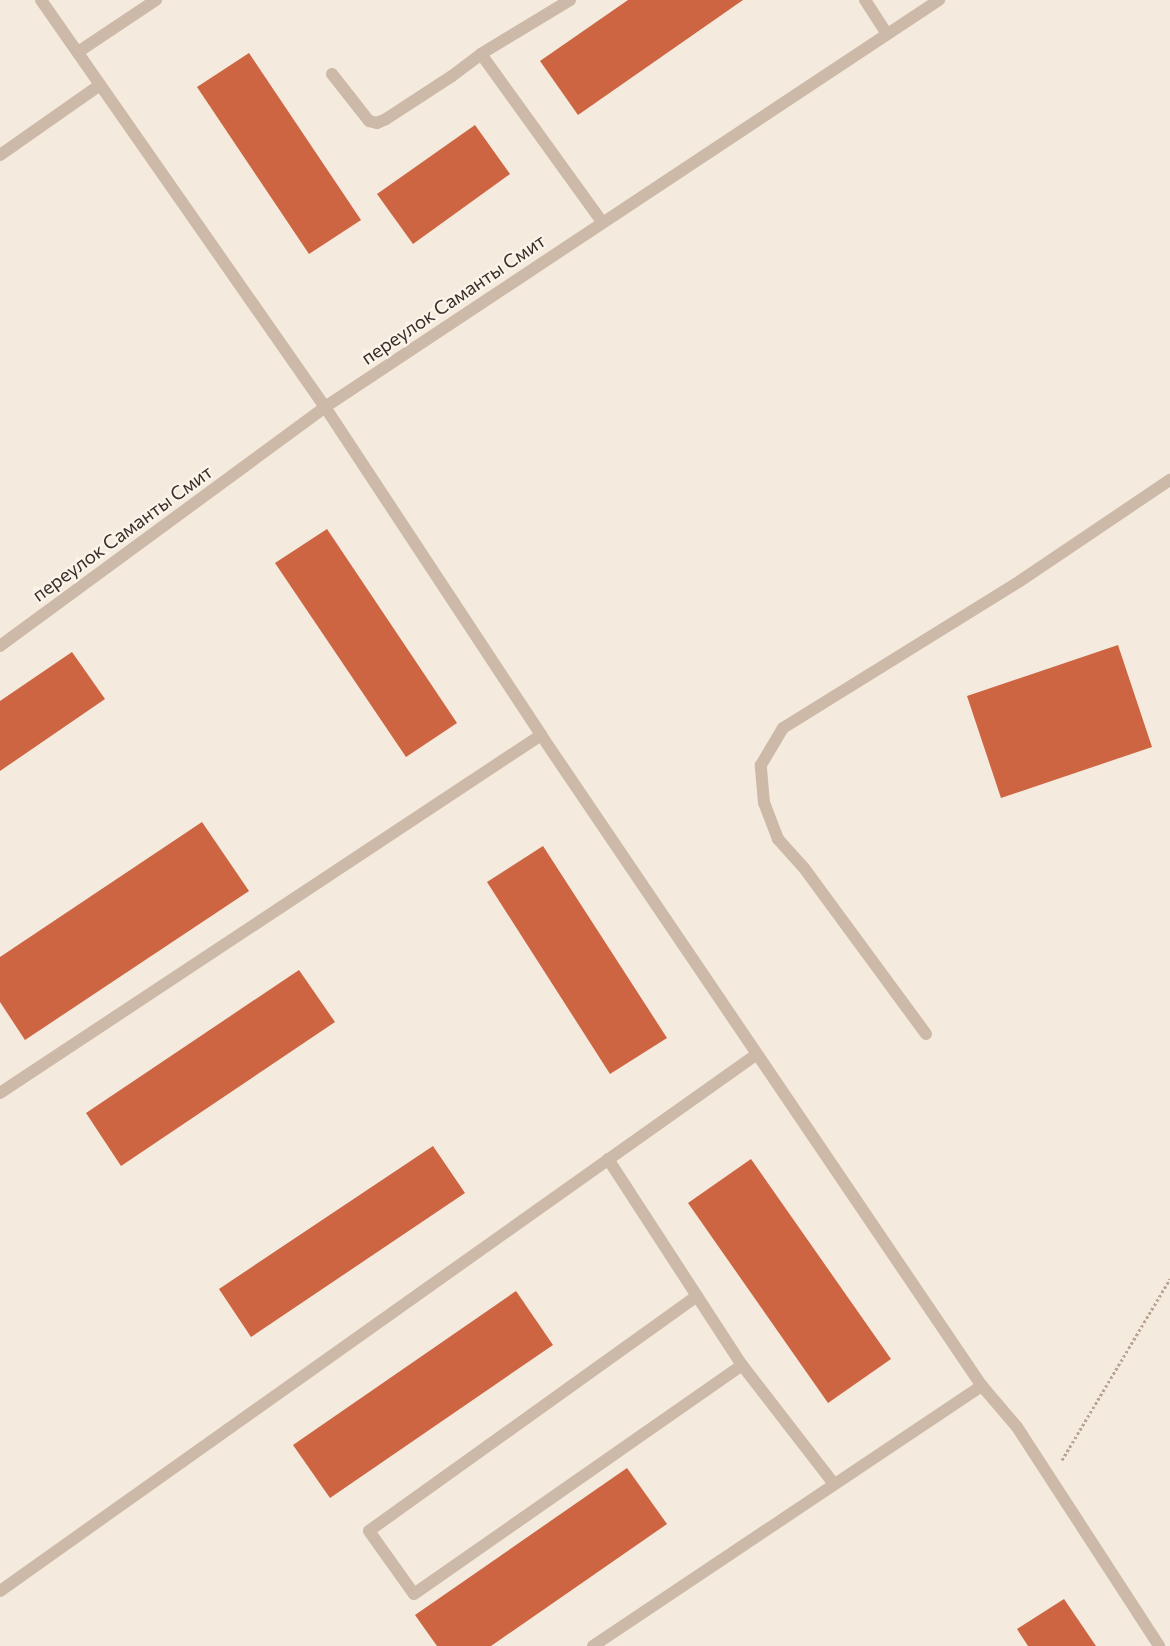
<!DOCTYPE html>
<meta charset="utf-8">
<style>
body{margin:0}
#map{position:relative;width:1170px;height:1646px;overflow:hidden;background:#f4eadd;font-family:Commissioner,sans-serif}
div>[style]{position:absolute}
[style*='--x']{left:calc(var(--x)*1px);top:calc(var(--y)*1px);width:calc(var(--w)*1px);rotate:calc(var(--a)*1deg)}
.building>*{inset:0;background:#cd6542}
.path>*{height:3px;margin-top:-1.5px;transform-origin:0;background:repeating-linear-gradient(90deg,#b9a392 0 2.5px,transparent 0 5px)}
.minor>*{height:12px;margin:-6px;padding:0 6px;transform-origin:6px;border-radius:6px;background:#cdb9a8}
span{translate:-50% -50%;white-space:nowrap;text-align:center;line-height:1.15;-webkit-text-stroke:4.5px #fbf4ea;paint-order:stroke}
.street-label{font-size:19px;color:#3a2e29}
</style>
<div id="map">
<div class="building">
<div style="clip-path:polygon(628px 0,743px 0,578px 115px,540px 61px)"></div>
<div style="clip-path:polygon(249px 53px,361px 220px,309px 254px,197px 87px)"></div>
<div style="clip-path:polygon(475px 125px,510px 174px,413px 244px,377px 194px)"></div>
<div style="clip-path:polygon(327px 529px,457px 723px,406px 757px,275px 563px)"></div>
<div style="clip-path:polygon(1118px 645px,1152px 747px,1001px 798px,967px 696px)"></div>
<div style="clip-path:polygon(72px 652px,105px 699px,0 771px,0 701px)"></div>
<div style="clip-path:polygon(202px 822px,249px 891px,25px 1040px,0 1002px,0 957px)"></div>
<div style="clip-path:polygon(543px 846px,667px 1038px,610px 1074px,487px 882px)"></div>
<div style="clip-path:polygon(299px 970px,335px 1022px,121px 1166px,86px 1113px)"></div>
<div style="clip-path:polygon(433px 1146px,465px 1193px,251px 1337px,219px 1289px)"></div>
<div style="clip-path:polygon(751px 1159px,891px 1359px,828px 1403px,688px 1203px)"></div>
<div style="clip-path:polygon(516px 1291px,553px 1345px,330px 1498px,293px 1445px)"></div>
<div style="clip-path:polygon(627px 1468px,667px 1524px,491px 1646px,437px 1646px,415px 1615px)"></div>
<div style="clip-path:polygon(1064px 1599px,1096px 1646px,1028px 1646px,1017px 1629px)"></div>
</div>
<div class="path">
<div style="--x:1062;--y:1460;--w:211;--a:-59.2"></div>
</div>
<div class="minor">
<div style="--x:41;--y:0;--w:496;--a:55.1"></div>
<div style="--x:325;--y:407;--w:393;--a:56.6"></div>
<div style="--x:541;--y:735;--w:786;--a:55.89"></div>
<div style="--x:982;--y:1386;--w:54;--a:49.5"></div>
<div style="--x:1017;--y:1427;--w:261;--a:57"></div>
<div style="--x:570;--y:0;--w:104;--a:148.8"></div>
<div style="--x:481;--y:54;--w:208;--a:54.2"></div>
<div style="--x:865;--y:0;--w:40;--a:57.1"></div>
<div style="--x:78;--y:52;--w:94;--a:-33.7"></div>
<div style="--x:332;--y:74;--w:60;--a:51.8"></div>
<div style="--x:369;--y:121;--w:8;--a:14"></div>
<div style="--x:377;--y:123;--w:10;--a:-24"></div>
<div style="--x:386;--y:119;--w:79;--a:-33.1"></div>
<div style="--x:452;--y:76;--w:36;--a:-37"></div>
<div style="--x:0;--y:155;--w:122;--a:-35"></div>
<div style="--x:0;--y:646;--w:403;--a:-36.3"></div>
<div style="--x:325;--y:407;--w:737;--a:-33.54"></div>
<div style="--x:926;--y:1034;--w:206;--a:-126.3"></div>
<div style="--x:804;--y:868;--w:39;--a:-132"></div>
<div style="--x:778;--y:839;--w:39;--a:-111"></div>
<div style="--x:764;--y:803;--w:38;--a:-95"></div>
<div style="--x:761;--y:765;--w:43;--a:-59.3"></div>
<div style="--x:783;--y:728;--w:279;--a:-31.8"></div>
<div style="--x:1020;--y:581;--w:181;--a:-34"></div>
<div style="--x:0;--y:1093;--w:649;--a:-33.49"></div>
<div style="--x:608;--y:1159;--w:246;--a:57"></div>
<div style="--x:742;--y:1365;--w:150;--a:52.3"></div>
<div style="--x:697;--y:1296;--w:403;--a:144.4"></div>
<div style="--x:369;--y:1531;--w:77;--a:54.5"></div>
<div style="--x:414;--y:1594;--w:400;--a:-34.9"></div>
<div style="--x:0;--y:1591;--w:928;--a:-35.35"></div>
<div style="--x:593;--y:1646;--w:468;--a:-33.8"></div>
</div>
<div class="street-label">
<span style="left:453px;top:299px;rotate:-34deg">переулок Саманты Смит</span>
<span style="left:122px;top:533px;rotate:-36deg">переулок Саманты Смит</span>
</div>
</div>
